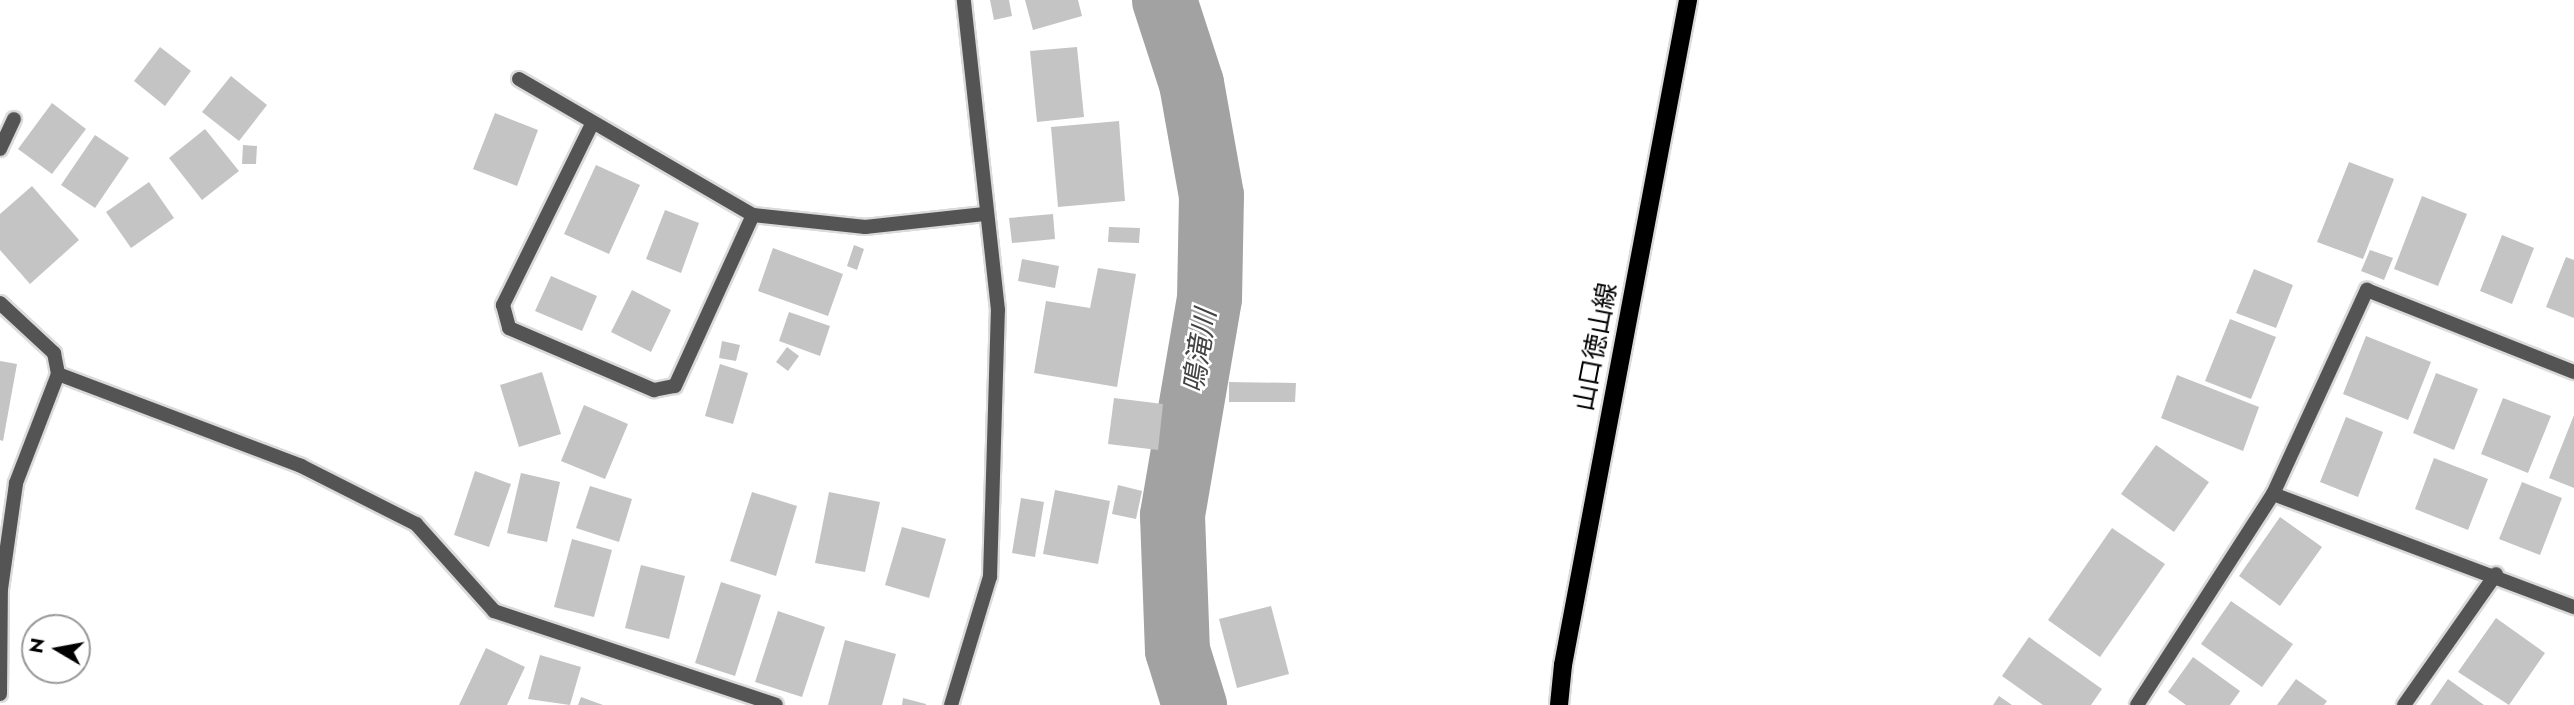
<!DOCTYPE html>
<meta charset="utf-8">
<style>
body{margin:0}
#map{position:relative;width:2574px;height:705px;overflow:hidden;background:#fff;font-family:Jost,"Noto Sans JP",sans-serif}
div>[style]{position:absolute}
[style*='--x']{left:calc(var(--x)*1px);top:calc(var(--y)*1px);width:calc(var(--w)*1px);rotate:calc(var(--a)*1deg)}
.river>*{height:65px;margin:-32.5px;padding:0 32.5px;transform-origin:32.5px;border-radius:32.5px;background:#a2a2a2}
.building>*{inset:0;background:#c4c4c4}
.roads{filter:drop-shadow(2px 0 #dbdbdb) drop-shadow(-2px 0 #dbdbdb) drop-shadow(0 2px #dbdbdb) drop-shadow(0 -2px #dbdbdb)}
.street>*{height:14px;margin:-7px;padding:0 7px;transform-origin:7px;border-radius:7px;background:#545454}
.primary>*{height:18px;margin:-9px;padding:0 9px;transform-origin:9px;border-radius:9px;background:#000}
span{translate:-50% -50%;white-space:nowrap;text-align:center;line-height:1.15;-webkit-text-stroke:5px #fff;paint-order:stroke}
.street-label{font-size:26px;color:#000}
.water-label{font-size:28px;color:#434343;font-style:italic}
.north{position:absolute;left:21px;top:614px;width:70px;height:70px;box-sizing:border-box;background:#fff;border:2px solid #999;border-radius:50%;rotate:280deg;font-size:19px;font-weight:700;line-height:28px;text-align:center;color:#000}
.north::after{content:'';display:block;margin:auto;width:24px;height:32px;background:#000;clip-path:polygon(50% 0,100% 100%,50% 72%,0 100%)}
</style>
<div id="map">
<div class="river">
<div style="--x:1164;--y:0;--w:87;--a:72"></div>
<div style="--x:1191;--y:83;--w:114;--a:79.9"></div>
<div style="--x:1211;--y:195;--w:103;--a:91.1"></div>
<div style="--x:1209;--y:298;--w:220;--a:99.7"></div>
<div style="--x:1172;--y:515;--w:135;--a:87.9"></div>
<div style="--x:1177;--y:650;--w:58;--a:72.8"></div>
</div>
<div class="building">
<div style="clip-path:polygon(990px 0,1009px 0,1012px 16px,994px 20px)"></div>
<div style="clip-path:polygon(1025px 0,1078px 0,1082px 16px,1033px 30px)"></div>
<div style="clip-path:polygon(160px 47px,191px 71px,165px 106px,134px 81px)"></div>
<div style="clip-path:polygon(1077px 47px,1084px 117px,1037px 122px,1030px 51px)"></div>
<div style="clip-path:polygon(231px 76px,267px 105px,239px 141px,202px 112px)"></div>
<div style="clip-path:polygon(52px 103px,86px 129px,52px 174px,18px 149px)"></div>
<div style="clip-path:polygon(495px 113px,538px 130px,517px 186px,473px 169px)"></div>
<div style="clip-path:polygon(1119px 121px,1125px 201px,1058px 207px,1051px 127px)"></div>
<div style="clip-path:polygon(205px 129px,239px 171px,202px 200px,169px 158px)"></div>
<div style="clip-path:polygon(95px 135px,129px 158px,95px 208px,61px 185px)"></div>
<div style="clip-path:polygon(243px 145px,257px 146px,256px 164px,242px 164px)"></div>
<div style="clip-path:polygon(2349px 162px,2394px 179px,2363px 259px,2317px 242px)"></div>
<div style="clip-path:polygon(596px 165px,640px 185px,609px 254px,564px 234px)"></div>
<div style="clip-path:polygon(149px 182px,174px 218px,131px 248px,106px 212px)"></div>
<div style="clip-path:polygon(32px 186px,79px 240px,30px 284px,0 250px,0 214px)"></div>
<div style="clip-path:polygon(2422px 196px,2467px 214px,2438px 286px,2394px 269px)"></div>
<div style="clip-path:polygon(665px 210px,699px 223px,681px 273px,646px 259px)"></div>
<div style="clip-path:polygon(1053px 214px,1055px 239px,1012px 243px,1009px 218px)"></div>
<div style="clip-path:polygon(1109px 227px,1140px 228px,1139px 243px,1108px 242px)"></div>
<div style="clip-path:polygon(2502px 235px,2534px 248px,2512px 304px,2480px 291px)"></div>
<div style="clip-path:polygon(854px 245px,864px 249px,857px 270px,847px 266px)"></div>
<div style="clip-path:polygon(773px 248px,843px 274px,828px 316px,758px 291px)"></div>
<div style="clip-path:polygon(2370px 250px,2393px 258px,2384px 280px,2361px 271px)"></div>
<div style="clip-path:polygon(2566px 257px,2574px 260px,2574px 318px,2546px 307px)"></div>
<div style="clip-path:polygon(1022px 259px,1059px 266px,1055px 288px,1018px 281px)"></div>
<div style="clip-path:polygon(1098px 268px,1136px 274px,1117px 387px,1034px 373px,1046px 301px,1090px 308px)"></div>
<div style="clip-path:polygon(2254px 269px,2293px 285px,2276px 328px,2236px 313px)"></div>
<div style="clip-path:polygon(551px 276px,597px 296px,582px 331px,535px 311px)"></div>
<div style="clip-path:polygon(632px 290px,671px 310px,651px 352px,611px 332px)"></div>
<div style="clip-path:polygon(789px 312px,830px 326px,820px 356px,779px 341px)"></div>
<div style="clip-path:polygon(2230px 319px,2276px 337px,2251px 399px,2205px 381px)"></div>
<div style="clip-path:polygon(2366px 336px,2431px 362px,2408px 420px,2343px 394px)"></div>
<div style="clip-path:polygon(722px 341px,740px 345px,736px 361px,719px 358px)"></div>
<div style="clip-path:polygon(787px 347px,799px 356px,788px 371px,776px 362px)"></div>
<div style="clip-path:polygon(0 361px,17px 364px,3px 441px,0 440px)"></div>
<div style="clip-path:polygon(720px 364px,748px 373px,733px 424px,705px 416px)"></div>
<div style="clip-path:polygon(542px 372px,561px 434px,519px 447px,500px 385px)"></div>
<div style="clip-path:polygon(2436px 373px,2478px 389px,2454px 450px,2413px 433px)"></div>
<div style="clip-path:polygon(2177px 375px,2259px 407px,2243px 451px,2161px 418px)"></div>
<div style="clip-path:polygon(1229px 382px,1296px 383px,1295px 402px,1229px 402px)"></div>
<div style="clip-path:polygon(1114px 398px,1163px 404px,1158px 450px,1108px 444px)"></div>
<div style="clip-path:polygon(2503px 398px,2551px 416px,2528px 473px,2481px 454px)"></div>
<div style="clip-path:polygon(584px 405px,628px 424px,605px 479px,561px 461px)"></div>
<div style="clip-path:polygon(2574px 415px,2574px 488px,2549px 478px)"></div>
<div style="clip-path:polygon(2346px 417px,2383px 432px,2358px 497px,2320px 482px)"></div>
<div style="clip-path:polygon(2156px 445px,2209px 482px,2174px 532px,2121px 494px)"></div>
<div style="clip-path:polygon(2434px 458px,2488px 479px,2468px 530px,2415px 509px)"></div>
<div style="clip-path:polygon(475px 471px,511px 484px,489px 547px,454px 535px)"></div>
<div style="clip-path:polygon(521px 473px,560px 482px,547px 542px,507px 533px)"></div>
<div style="clip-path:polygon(2522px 482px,2562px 498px,2540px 555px,2499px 539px)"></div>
<div style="clip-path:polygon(1118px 485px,1142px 491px,1136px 519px,1112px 514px)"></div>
<div style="clip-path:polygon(590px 486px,632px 499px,619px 542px,576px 528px)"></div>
<div style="clip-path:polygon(1055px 490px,1110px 501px,1098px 564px,1043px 554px)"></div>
<div style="clip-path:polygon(752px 492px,797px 506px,776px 576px,730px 561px)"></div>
<div style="clip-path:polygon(829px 492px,880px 502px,865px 572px,815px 563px)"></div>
<div style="clip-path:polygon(1021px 498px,1044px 502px,1035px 557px,1012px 553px)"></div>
<div style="clip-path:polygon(2280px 517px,2322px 547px,2280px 606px,2239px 576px)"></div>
<div style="clip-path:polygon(902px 527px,946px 539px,929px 598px,885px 585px)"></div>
<div style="clip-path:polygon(2112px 528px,2165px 564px,2100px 657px,2048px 620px)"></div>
<div style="clip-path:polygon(572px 539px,612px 550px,594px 617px,554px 607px)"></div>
<div style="clip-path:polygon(641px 565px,685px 576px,669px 639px,625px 628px)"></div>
<div style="clip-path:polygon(721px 582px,761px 595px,735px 676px,695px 663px)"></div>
<div style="clip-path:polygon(2231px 601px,2293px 644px,2262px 687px,2201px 644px)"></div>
<div style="clip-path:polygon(1271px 606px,1289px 674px,1237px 688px,1219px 619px)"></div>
<div style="clip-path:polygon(778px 611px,825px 627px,802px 697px,755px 682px)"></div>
<div style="clip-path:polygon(2496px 618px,2545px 653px,2509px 705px,2458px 672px)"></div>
<div style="clip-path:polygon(2029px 637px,2102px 689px,2091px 705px,2043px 705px,2002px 676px)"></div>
<div style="clip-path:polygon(845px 640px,896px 654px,882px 705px,828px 705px)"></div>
<div style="clip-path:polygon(486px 648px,525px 667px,507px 705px,459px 705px)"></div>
<div style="clip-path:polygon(540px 655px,581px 667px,570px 705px,528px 699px)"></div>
<div style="clip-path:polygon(2193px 657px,2240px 691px,2230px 705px,2186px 705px,2168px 692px)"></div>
<div style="clip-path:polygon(2296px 679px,2327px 701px,2324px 705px,2277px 705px)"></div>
<div style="clip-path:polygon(2448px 679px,2484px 705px,2430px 705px)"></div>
<div style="clip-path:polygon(1999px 696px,2012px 705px,1993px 705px)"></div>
<div style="clip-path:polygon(581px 697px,603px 705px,578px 705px)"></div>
<div style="clip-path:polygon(903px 698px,926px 704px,926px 705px,902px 705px)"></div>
</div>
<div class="roads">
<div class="street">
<div style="--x:519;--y:79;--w:271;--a:30.2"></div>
<div style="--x:753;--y:215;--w:113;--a:6.1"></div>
<div style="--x:865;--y:227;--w:120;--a:-6.2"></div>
<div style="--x:592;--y:124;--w:202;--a:116.2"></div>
<div style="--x:503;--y:305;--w:24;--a:75"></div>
<div style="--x:509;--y:328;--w:158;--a:23.2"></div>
<div style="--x:654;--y:390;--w:21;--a:-11"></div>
<div style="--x:675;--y:386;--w:188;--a:-65.5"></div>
<div style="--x:0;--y:149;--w:33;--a:-65"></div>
<div style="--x:0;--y:303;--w:74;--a:42.8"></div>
<div style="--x:54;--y:353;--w:21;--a:79"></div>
<div style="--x:58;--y:374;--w:260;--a:20.7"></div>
<div style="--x:301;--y:466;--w:129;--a:26.8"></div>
<div style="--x:416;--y:524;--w:117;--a:48.1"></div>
<div style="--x:494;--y:611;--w:297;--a:18.4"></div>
<div style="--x:2273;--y:494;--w:322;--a:20.6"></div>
<div style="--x:0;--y:694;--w:105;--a:-89.5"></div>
<div style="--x:1;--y:589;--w:107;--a:-81.9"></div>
<div style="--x:16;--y:483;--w:117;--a:-68.9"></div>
<div style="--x:951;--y:705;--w:134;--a:-73.1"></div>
<div style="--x:990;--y:577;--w:267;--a:-88.3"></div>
<div style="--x:998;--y:310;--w:312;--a:-96.3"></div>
<div style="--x:2137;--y:705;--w:251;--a:-57.2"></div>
<div style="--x:2273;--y:494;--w:225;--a:-65.3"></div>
<div style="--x:2367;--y:290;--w:223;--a:21.6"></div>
<div style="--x:2404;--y:705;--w:160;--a:-54.9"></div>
</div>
<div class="primary">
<div style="--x:1559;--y:705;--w:40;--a:-84.3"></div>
<div style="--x:1563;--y:665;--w:677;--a:-79.35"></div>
</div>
</div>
<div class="street-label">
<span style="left:1596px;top:347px;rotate:-79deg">山口徳山線</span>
</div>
<div class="water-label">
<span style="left:1200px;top:351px;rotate:-81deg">鳴滝川</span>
</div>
<div class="north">N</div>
</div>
